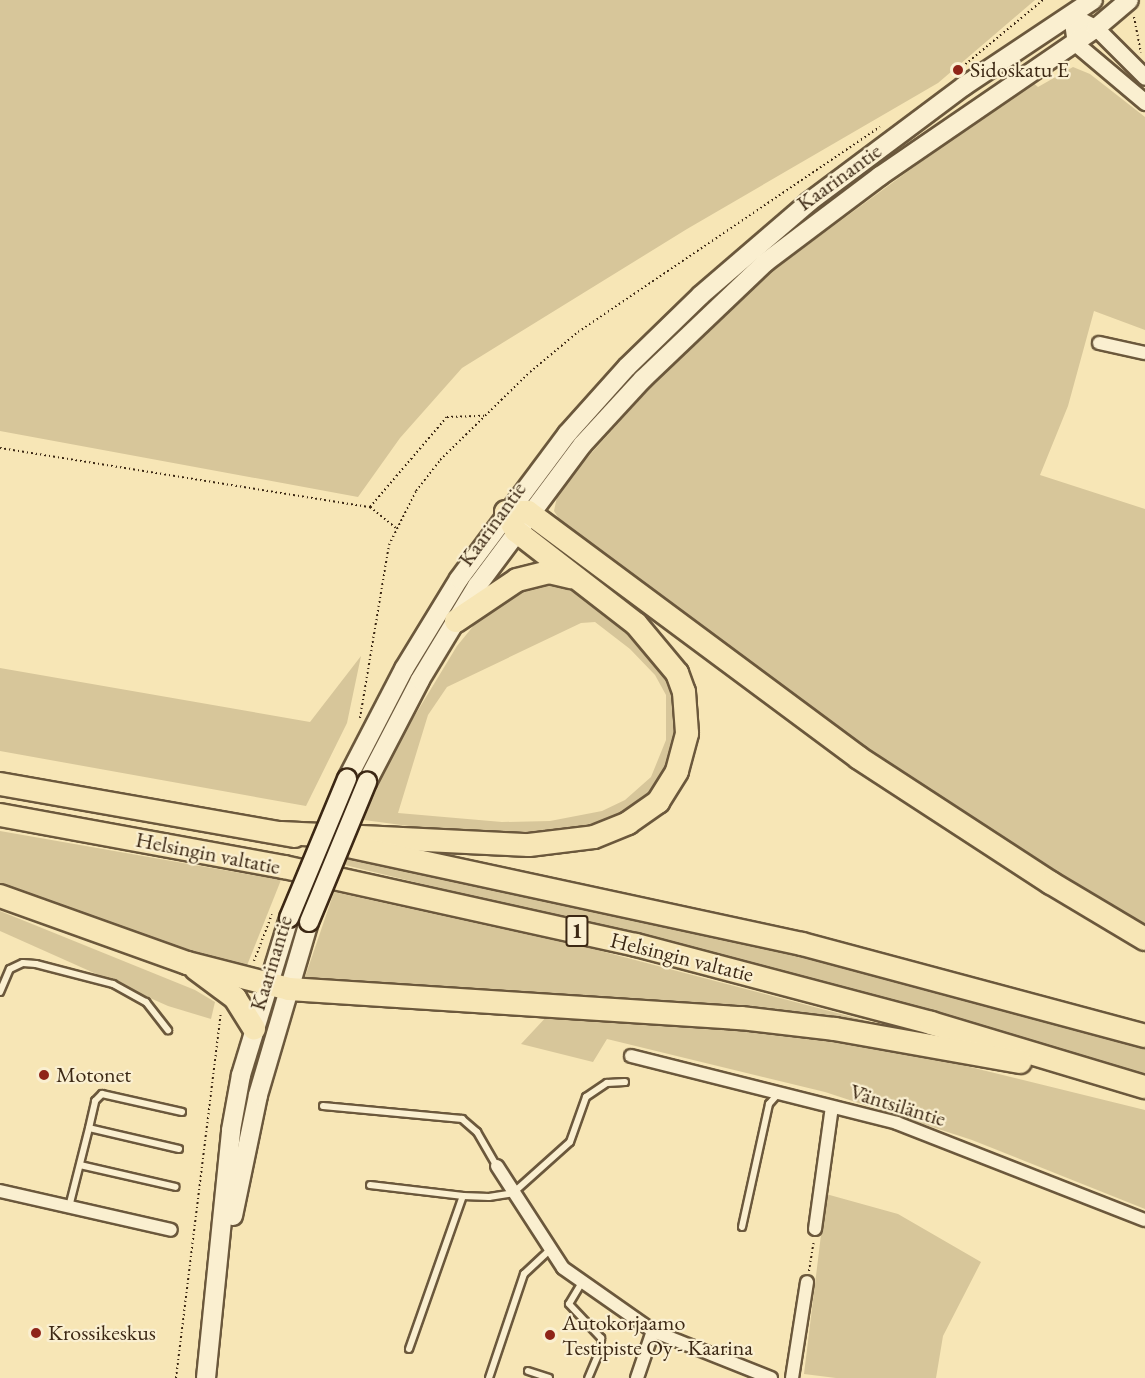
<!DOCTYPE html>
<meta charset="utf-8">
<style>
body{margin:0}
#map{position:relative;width:1145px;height:1378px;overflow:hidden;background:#f7e6b6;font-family:"EB Garamond",serif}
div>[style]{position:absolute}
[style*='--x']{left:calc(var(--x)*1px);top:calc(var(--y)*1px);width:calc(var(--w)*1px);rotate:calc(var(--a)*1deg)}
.green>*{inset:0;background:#d7c69a}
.path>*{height:2px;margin-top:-1px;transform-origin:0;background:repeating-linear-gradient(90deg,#3c2814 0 1.5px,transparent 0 4.5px)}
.roads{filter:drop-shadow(2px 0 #6b583c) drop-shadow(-2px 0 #6b583c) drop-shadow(0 2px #6b583c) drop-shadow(0 -2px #6b583c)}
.service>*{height:6px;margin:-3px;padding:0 3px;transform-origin:3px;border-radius:3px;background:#faefd0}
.minor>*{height:12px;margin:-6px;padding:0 6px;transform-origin:6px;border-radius:6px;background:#faefd0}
.tertiary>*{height:15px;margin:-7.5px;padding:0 7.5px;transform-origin:7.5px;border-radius:7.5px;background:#faefd0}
.secondary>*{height:18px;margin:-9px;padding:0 9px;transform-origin:9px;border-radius:9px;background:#faefd0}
.motorway>*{height:22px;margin:-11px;padding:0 11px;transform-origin:11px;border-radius:11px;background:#f7e6b6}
.bridges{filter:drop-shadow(2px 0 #3c2814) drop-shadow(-2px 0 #3c2814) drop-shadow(0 2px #3c2814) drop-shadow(0 -2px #3c2814)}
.secondary-bridge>*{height:18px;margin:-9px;padding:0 9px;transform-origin:9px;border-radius:9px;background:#faefd0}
.dots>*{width:16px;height:16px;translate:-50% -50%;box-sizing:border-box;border:3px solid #faefd0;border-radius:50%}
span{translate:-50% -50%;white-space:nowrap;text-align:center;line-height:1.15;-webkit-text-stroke:4.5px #faefd0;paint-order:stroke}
.shield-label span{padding:2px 4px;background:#faefd0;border:2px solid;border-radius:4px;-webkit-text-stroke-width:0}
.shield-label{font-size:21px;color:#3c2814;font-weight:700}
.poi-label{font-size:22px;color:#3c2814}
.left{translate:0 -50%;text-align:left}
.street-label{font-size:22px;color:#3c2814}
</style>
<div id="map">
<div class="green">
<div style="clip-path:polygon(0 0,1035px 0,938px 83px,687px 229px,462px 368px,400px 438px,358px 497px,0 431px)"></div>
<div style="clip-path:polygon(1073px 67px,1090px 74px,1145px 117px,1145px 330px,1094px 311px,1068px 406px,1040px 475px,1145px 509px,1145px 926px,905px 778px,697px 629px,561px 522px,554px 511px,558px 492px,569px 478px,671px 365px,764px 277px,1031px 81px,1038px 87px)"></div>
<div style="clip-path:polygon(evenodd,550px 583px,584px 594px,660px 666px,671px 683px,678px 746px,652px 794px,618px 818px,526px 837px,469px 834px,364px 820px,383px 768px,457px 646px,479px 619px,516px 590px,550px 583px,595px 622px,630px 649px,655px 675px,666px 695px,666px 740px,651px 777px,625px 800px,602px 811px,550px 821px,502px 822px,398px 813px,428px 715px,447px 687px,581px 623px,595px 622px)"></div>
<div style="clip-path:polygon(361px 656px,347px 723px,306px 806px,0 751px,0 668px,310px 722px)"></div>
<div style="clip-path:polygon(0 831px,281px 880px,244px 973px,0 889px)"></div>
<div style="clip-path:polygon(349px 855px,796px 955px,1145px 1047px,1145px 1076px,791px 974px,345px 865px)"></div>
<div style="clip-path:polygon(334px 892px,597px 950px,898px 1029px,305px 977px)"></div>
<div style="clip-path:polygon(0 911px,195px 990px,215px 1002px,211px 1019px,168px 1006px,0 931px)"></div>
<div style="clip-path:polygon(549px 1014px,693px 1023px,868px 1042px,1145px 1110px,1145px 1209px,972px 1140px,825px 1092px,607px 1039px,593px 1062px,521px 1044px)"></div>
<div style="clip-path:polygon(826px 1194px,898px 1214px,981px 1262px,943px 1336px,936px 1378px,836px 1378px,804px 1374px)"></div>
</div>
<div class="path">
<div style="--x:1134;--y:17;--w:36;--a:79"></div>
<div style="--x:962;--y:67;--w:105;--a:-39.6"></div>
<div style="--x:0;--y:448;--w:375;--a:9.1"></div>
<div style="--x:370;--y:507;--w:118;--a:-49.5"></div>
<div style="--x:447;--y:417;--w:37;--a:-2"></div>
<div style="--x:370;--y:507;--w:33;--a:39"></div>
<div style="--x:360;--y:718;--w:175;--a:-80.5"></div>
<div style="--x:389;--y:545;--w:60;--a:-63.4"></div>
<div style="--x:416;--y:491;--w:39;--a:-52"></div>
<div style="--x:440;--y:460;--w:126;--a:-44.4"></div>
<div style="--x:530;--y:372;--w:62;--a:-39.8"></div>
<div style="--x:578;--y:332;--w:365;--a:-34.2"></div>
<div style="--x:254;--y:961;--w:50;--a:-69"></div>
<div style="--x:809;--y:1271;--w:30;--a:-81"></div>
<div style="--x:176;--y:1378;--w:368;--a:-83"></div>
</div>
<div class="roads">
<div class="service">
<div style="--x:0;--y:992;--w:25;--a:-67"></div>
<div style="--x:10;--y:969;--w:14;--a:-25"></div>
<div style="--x:23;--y:963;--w:13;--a:4"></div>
<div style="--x:36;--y:964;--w:80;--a:14.6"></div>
<div style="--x:113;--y:984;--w:38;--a:29"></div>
<div style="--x:146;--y:1002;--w:36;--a:52"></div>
<div style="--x:323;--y:1106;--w:140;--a:5.3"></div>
<div style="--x:462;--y:1119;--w:20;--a:41"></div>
<div style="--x:477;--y:1132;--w:39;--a:60"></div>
<div style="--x:179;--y:1149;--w:92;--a:-166.9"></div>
<div style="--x:89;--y:1128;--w:28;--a:-77"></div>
<div style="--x:95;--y:1101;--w:10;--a:-45"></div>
<div style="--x:102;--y:1094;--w:82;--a:12.7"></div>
<div style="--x:80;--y:1165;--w:98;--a:12.9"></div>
<div style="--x:370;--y:1185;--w:94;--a:6.7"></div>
<div style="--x:463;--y:1196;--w:26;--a:2"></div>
<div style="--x:489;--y:1197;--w:24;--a:-9"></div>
<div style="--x:513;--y:1193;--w:76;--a:-41.8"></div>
<div style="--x:570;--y:1142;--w:48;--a:-70.4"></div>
<div style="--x:586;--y:1097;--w:25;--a:-34"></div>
<div style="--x:607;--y:1083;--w:18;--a:-3"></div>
<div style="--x:69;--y:1207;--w:81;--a:-75.8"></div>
<div style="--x:742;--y:1227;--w:126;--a:-77.6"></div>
<div style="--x:769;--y:1104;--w:15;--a:-48"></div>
<div style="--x:581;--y:1284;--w:23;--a:121"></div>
<div style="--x:569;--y:1304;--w:47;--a:46.7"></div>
<div style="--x:601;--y:1338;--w:10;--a:90"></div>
<div style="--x:601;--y:1348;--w:33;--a:113"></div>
<div style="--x:409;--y:1349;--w:162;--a:-70.6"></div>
<div style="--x:528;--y:1371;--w:22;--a:18"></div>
<div style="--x:489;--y:1378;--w:110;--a:-71.4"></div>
<div style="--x:524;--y:1274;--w:34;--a:-43"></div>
</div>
<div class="minor">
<div style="--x:1099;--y:343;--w:47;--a:12.3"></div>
<div style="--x:631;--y:1056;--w:274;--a:14.1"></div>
<div style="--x:897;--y:1123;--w:266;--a:21.4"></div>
<div style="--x:497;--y:1166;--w:121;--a:57.1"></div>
<div style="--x:563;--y:1268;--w:110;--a:35"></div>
<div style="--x:653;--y:1331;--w:50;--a:108.8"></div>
<div style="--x:0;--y:1191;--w:175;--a:12.8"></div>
<div style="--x:815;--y:1229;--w:123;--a:-82.1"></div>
<div style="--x:653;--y:1331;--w:127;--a:21.7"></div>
<div style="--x:792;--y:1378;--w:97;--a:-81.1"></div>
</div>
<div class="tertiary">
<div style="--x:1071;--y:15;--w:28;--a:82"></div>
<div style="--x:1075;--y:43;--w:92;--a:40.1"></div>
<div style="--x:1071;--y:15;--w:28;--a:27"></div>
<div style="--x:1096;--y:28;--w:69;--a:45"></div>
</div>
<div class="secondary">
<div style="--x:347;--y:779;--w:124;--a:-62.6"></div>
<div style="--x:404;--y:669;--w:105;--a:-58.6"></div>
<div style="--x:459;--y:579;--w:181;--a:-53.3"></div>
<div style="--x:567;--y:434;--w:90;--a:-48.2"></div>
<div style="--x:627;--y:367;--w:103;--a:-44.2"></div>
<div style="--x:701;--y:295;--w:143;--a:-40.7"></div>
<div style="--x:809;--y:202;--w:194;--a:-36.8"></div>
<div style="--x:964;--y:86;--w:155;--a:-33.7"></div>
<div style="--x:367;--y:782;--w:115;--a:-62.5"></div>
<div style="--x:420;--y:680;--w:110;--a:-58.8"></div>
<div style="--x:477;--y:586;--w:177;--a:-53.3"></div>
<div style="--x:583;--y:444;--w:88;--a:-47.3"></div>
<div style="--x:643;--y:379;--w:170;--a:-43.6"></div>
<div style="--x:766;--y:262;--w:143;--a:-37"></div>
<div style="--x:880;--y:176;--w:262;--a:-34.4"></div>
<div style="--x:1096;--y:28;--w:43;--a:-40.3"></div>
<div style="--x:233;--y:1216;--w:124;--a:-78.3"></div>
<div style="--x:258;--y:1095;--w:180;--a:-73.6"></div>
<div style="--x:206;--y:1378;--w:249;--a:-84.2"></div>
<div style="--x:231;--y:1130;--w:56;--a:-79.7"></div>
<div style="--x:241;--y:1075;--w:164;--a:-73"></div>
</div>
<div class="motorway">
<div style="--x:456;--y:621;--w:73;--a:-33.9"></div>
<div style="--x:517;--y:580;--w:33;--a:-14"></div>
<div style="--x:549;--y:572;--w:23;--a:13"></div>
<div style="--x:0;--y:784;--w:299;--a:10"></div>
<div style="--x:0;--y:815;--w:289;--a:10.4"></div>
<div style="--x:284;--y:867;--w:361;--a:12.5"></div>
<div style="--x:636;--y:945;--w:305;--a:14.8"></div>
<div style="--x:931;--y:1023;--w:223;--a:16.7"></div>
<div style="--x:281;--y:833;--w:248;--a:2.8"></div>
<div style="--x:529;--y:845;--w:65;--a:-7"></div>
<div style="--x:594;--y:837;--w:37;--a:-22"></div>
<div style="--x:628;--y:823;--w:37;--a:-35"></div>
<div style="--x:658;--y:802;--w:36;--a:-58"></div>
<div style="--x:677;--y:771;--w:39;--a:-75"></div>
<div style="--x:687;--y:733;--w:41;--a:-94.2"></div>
<div style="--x:684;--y:692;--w:20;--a:-110"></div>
<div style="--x:677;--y:673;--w:64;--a:-129.9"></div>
<div style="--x:636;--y:624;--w:152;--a:-142.2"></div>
<div style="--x:516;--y:531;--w:21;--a:-118"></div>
<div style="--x:506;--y:512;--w:22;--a:0"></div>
<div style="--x:528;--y:512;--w:412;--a:36.6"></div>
<div style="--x:859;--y:758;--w:229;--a:33.1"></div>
<div style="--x:1051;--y:883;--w:109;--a:30.8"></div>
<div style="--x:353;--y:847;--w:459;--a:12.2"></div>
<div style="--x:802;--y:944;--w:355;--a:15"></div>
<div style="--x:0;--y:896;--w:199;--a:19.7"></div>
<div style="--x:187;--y:963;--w:105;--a:14.3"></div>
<div style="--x:289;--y:989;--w:453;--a:3.7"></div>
<div style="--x:741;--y:1018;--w:95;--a:6.7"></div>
<div style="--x:835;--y:1029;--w:188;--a:10.1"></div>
<div style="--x:196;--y:969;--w:49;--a:36.6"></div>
<div style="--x:235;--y:998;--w:36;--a:58"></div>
</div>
</div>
<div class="bridges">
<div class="secondary-bridge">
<div style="--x:289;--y:918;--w:151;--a:-67.4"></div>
<div style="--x:309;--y:922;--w:152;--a:-67.5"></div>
</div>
</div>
<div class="dots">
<div style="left:958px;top:70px;background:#8f2418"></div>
<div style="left:44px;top:1075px;background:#8f2418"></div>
<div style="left:36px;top:1333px;background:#8f2418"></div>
<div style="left:550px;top:1335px;background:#8f2418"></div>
</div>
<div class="shield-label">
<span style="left:577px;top:931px">1</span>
</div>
<div class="poi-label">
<span class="left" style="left:970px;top:70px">Sidoskatu E</span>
<span class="left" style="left:56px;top:1075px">Motonet</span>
<span class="left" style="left:562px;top:1335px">Autokorjaamo<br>Testipiste Oy - Kaarina</span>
<span class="left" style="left:48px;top:1333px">Krossikeskus</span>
</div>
<div class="street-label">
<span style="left:839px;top:177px;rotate:-36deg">Kaarinantie</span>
<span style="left:492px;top:524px;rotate:-54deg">Kaarinantie</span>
<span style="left:208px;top:853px;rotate:11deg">Helsingin valtatie</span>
<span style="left:682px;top:957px;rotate:14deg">Helsingin valtatie</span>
<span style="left:271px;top:963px;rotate:-73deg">Kaarinantie</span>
<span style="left:898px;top:1105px;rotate:17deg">Väntsiläntie</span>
</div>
</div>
